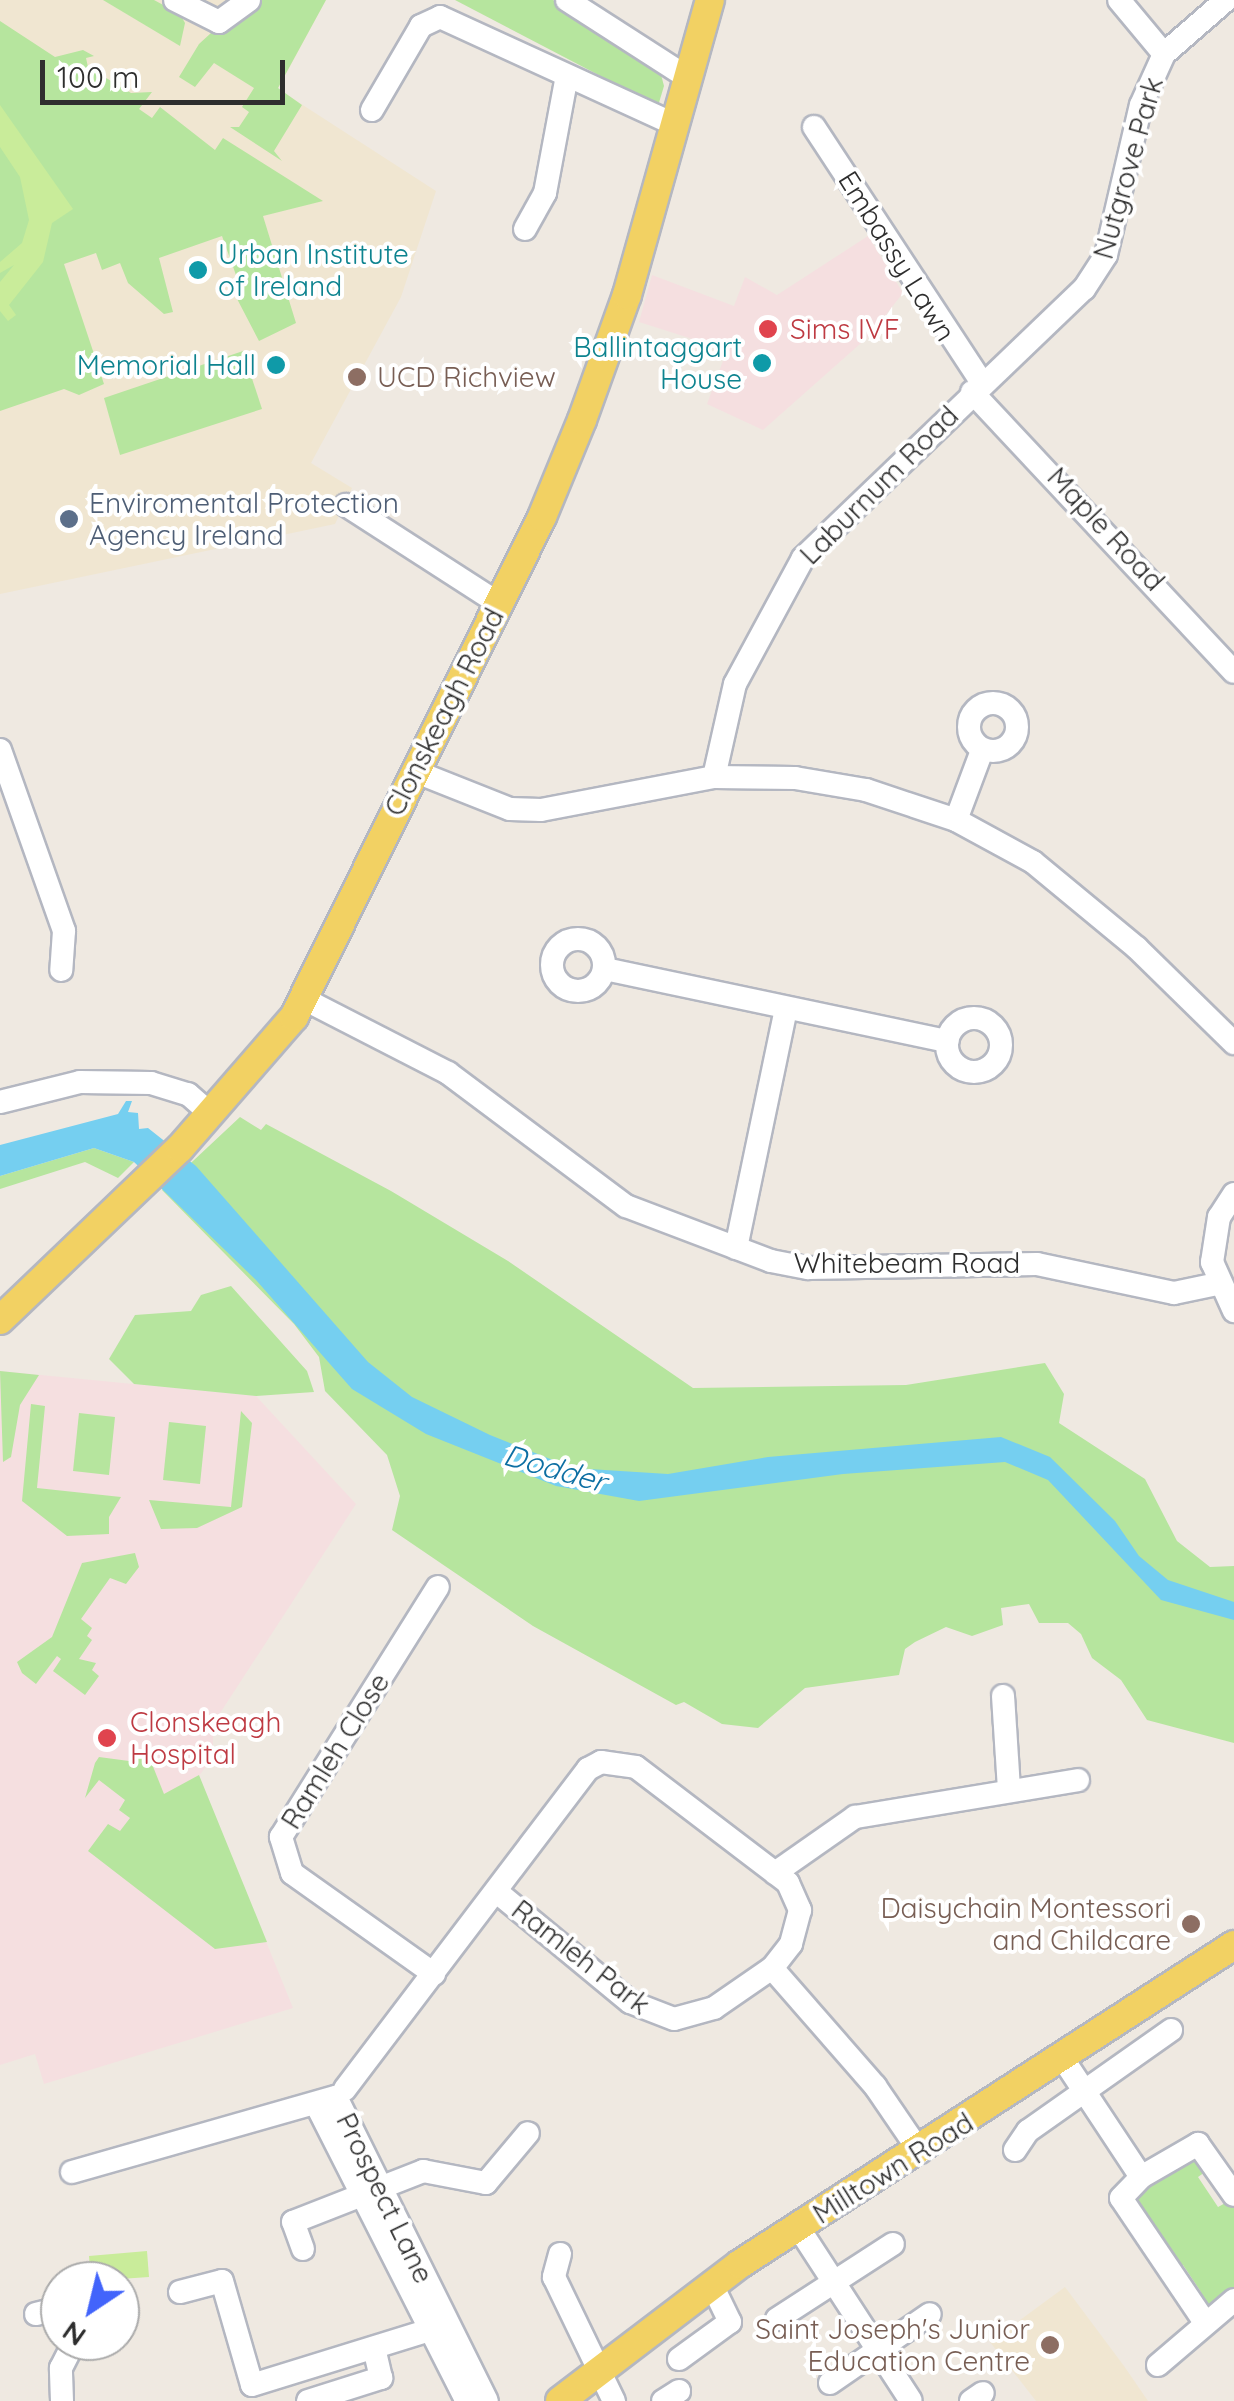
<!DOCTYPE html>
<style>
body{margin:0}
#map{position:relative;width:1234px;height:2401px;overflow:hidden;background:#efe9e1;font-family:Quicksand,sans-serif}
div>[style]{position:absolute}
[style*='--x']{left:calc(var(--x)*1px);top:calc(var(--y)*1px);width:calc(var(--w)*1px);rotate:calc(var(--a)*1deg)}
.education>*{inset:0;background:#f0e6d1}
.medical>*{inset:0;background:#f5dfe0}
.green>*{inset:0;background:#b6e59e}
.pitch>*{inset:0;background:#c9ec9a}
.water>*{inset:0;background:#75cff0}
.roads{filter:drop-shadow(2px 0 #b4b7c1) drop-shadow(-2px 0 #b4b7c1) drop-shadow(0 2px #b4b7c1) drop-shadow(0 -2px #b4b7c1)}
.minor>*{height:22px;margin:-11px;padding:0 11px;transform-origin:11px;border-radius:11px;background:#fff}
.minor>.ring{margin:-11px;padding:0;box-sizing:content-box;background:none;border:22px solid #fff;border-radius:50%}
.major>*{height:28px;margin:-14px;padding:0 14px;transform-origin:14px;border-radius:14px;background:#f2d163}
.dots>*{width:28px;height:28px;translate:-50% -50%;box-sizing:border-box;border:5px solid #fff;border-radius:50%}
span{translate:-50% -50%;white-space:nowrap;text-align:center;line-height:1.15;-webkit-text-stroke:8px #fff;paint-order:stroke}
.street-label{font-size:28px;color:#2e2e2e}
.culture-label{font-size:28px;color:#0d838f}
.left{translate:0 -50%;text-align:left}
.right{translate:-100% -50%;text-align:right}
.health-label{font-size:28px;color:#be3a42}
.education-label{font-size:28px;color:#785e54}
.service-label{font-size:28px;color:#4e5e75}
.water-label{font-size:30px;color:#0d6fa3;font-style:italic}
.north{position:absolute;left:40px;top:2261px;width:100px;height:100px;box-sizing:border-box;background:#fff;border:2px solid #ababab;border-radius:50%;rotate:215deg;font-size:28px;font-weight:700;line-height:40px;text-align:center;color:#2e2e2e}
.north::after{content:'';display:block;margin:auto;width:35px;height:45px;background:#4264fb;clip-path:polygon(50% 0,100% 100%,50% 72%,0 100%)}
.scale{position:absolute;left:40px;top:60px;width:245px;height:45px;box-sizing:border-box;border:5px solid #2e2e2e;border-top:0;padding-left:12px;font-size:30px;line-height:35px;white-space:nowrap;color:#2e2e2e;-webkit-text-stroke:8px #fff;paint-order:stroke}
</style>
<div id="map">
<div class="education">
<div style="clip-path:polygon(0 0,326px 0,278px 89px,436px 191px,401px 297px,311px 463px,352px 488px,335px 524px,0 594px)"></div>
<div style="clip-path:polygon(1065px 2287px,1124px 2366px,1148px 2401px,1036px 2401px,990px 2342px)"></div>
</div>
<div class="medical">
<div style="clip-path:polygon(868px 236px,903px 293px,869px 336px,763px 430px,707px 404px,727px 350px,639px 322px,652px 275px,734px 306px,745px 277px,777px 295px)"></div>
<div style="clip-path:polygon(0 1371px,256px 1396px,356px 1504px,213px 1724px,213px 1757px,199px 1776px,293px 2008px,44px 2084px,35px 2054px,0 2065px)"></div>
</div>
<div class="green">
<div style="clip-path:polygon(103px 0,154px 0,180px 14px,185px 23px,180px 46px)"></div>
<div style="clip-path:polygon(256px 0,326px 0,278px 88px,302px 105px,274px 151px,282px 161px,230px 127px,239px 127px,249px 112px,242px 107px,254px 88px,214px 63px,195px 87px,179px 77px,199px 44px,211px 33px,229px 31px)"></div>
<div style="clip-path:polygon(455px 0,553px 0,659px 67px,664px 86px,658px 106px)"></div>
<div style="clip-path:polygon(0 21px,55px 57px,83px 50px,94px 56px,86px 58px,88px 67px,131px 93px,152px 92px,139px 109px,152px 118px,160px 107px,215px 150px,223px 138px,323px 201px,263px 216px,296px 323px,259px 341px,234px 293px,241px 289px,222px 236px,159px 258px,173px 312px,164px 314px,128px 283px,120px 263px,102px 270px,96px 253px,64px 264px,104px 384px,79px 395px,64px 389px,0 411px)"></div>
<div style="clip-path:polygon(243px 351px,262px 409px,120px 455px,104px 398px)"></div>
<div style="clip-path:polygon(240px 1117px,261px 1130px,266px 1124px,391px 1191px,508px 1261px,693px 1388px,906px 1385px,1045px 1363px,1064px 1394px,1059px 1423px,1145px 1479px,1177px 1541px,1210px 1567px,1234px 1566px,1234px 1743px,1147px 1720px,1121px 1680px,1092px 1658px,1081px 1634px,1068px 1623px,1039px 1623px,1029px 1604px,1001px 1608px,1003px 1625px,972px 1636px,946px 1627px,915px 1642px,905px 1649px,899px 1675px,805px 1688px,758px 1728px,722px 1724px,684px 1702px,676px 1705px,533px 1626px,392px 1530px,400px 1496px,387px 1455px,325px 1391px,319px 1357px,294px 1324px,162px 1190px)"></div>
<div style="clip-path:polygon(94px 1148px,134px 1162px,118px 1178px,85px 1162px,0 1189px,0 1176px)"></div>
<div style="clip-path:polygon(231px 1286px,307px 1371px,314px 1392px,256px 1396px,134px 1384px,109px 1359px,135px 1315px,191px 1311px,201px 1295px)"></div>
<div style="clip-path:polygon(0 1371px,39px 1375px,20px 1405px,11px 1457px,3px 1462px)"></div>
<div style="clip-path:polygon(31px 1404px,45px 1406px,37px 1488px,121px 1497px,109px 1517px,109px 1534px,67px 1536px,22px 1501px)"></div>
<div style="clip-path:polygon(241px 1411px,252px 1423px,242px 1507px,197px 1528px,161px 1529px,149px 1500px,231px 1507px)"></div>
<div style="clip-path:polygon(79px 1413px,115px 1417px,109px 1475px,73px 1471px)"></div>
<div style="clip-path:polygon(169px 1422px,206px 1426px,200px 1484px,163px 1480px)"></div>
<div style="clip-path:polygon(135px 1553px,139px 1567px,126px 1584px,110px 1578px,81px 1619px,92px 1628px,87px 1636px,92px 1640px,79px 1659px,96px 1663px,92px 1670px,99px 1676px,85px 1695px,53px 1671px,61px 1659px,57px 1656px,36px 1684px,22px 1673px,17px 1662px,52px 1637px,82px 1563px)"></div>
<div style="clip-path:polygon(141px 1752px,148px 1754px,164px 1794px,199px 1775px,267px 1942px,215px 1949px,88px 1851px,108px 1824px,120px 1831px,130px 1818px,119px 1810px,125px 1800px,99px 1780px,85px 1798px,95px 1763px,99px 1757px,129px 1761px)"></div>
<div style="clip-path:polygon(1192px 2157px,1208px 2170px,1198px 2177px,1218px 2207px,1229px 2201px,1234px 2208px,1234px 2293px,1205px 2311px,1192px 2299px,1201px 2292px,1183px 2265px,1173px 2271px,1132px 2198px)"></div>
</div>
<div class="pitch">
<div style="clip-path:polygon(0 105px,73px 209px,52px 223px,43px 262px,9px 305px,16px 315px,8px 321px,0 311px,0 282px,14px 265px,0 273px,0 262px,22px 243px,29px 220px,20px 177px,0 147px)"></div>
<div style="clip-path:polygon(147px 2251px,149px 2277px,91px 2281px,89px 2256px)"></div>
</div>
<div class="water">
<div style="clip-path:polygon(126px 1101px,132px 1101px,128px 1112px,138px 1113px,139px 1129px,148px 1128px,196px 1166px,368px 1362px,412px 1397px,490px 1435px,573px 1468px,668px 1474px,768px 1457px,1001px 1437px,1050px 1457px,1115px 1521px,1139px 1556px,1168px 1580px,1234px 1602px,1234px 1620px,1161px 1600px,1048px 1480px,1005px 1462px,843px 1474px,639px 1501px,556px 1486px,426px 1434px,352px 1389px,256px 1280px,134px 1162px,94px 1148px,0 1176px,0 1145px,118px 1114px)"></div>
</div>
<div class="roads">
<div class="minor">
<div style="--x:175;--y:0;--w:49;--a:26.6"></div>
<div style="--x:219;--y:22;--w:37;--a:-36"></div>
<div style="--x:567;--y:0;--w:143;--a:32.7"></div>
<div style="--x:1164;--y:54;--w:82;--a:-41.1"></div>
<div style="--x:372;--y:110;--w:97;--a:-59.7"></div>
<div style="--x:421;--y:26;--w:21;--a:-25"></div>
<div style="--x:440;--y:17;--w:257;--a:24.6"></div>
<div style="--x:814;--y:127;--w:306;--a:56.7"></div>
<div style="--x:525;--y:229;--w:41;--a:-60.9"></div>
<div style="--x:545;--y:193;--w:119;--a:-79.4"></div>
<div style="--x:972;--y:392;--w:383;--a:46.9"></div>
<div style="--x:346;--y:505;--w:181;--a:32.8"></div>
<div class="ring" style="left:969px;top:703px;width:26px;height:26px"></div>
<div style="--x:0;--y:750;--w:192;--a:70.5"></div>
<div style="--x:64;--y:931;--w:39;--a:94"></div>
<div style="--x:414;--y:771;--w:103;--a:21.6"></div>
<div style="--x:510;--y:809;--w:31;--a:2"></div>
<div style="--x:541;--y:810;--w:176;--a:-10.8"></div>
<div style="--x:714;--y:777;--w:81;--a:0.7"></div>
<div style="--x:795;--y:778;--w:72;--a:9.6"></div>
<div style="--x:866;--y:790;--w:95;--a:18.4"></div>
<div style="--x:956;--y:820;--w:88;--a:28.6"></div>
<div style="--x:1033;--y:862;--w:135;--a:39.6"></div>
<div style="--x:1137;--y:948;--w:136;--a:44.4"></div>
<div style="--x:714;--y:777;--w:95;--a:-77.3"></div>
<div style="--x:735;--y:684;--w:143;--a:-61.6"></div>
<div style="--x:803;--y:558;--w:389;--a:-43.8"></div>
<div style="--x:1084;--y:289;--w:40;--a:-57.1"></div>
<div style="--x:1106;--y:255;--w:154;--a:-76.9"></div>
<div style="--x:1141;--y:105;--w:56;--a:-65.7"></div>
<div style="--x:1164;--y:54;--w:70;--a:-129.8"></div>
<div style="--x:956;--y:820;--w:72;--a:-69.5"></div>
<div class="ring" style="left:552px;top:939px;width:30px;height:30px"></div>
<div style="--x:605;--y:969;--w:350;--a:11.9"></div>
<div style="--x:304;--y:999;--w:162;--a:27.2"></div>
<div style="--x:448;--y:1073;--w:222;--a:36.8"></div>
<div style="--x:626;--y:1206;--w:155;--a:20.8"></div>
<div style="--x:771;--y:1261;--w:38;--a:11"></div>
<div style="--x:808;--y:1268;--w:229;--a:-1"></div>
<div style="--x:1037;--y:1264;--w:140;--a:12"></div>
<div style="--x:1174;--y:1293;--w:44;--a:-11.8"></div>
<div class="ring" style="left:947px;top:1018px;width:32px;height:32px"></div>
<div style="--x:0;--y:1102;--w:82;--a:-14"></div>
<div style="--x:80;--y:1082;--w:71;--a:0.8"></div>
<div style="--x:151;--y:1083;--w:39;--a:17"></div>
<div style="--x:188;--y:1094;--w:30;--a:41"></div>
<div style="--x:1234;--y:1194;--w:27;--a:123"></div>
<div style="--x:1219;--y:1217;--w:46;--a:98.8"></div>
<div style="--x:1212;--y:1262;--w:54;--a:65.8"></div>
<div style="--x:736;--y:1248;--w:245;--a:-78.2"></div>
<div style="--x:1003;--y:1696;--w:93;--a:86.3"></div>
<div style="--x:775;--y:1873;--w:98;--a:-35"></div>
<div style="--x:855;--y:1817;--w:226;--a:-9.4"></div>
<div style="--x:772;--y:1968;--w:157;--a:48.9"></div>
<div style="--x:875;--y:2086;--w:80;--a:55.7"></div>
<div style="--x:434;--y:1974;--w:174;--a:-144.6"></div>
<div style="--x:292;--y:1873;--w:38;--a:-107"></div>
<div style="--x:281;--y:1837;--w:295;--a:-57.9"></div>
<div style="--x:1063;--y:2059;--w:141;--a:56.5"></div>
<div style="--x:345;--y:2089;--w:402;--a:-52.8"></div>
<div style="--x:588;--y:1769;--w:15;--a:-28"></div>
<div style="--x:601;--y:1762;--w:35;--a:8"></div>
<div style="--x:636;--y:1767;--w:191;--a:37.3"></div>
<div style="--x:788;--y:1883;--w:30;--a:66"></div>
<div style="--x:800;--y:1910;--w:35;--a:105"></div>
<div style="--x:791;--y:1944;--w:31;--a:128"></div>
<div style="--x:772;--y:1968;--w:70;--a:145.4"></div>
<div style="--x:714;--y:2008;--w:41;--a:164.6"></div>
<div style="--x:674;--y:2019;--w:47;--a:-158.9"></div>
<div style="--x:630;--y:2002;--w:173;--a:-140.4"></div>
<div style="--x:316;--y:2104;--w:333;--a:63.1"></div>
<div style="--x:1015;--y:2150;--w:23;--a:-56"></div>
<div style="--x:1028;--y:2131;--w:175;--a:-35.2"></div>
<div style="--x:72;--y:2172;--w:274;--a:-15.9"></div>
<div style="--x:336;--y:2097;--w:339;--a:63.6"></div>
<div style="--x:798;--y:2227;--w:207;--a:57"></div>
<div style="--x:303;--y:2249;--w:29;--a:-110"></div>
<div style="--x:293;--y:2222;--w:140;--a:-21.4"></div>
<div style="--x:423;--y:2171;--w:64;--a:10.8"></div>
<div style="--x:486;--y:2183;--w:65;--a:-50"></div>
<div style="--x:560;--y:2254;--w:24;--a:105"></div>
<div style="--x:554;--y:2277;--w:138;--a:64.2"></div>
<div style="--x:180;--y:2292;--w:43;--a:-14.7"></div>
<div style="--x:222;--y:2281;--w:108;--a:73.9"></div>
<div style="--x:252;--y:2385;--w:203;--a:-17.2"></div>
<div style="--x:36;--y:2314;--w:25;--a:-14"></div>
<div style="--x:777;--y:2319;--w:138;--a:-32.9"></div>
<div style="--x:1204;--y:2321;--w:148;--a:-124"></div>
<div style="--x:1121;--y:2198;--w:29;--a:-46"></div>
<div style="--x:1141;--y:2177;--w:66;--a:-30.1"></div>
<div style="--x:1198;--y:2144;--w:62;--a:54.8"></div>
<div style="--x:679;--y:2359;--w:63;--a:-36"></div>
<div style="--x:730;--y:2322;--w:41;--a:-115.9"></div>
<div style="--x:1158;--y:2365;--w:100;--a:-40.5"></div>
<div style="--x:830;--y:2383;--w:121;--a:-34.6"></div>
<div style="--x:62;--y:2401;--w:33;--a:-92"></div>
<div style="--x:61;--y:2368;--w:30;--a:-63"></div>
<div style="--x:308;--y:2401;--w:77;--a:-17.5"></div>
<div style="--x:381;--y:2378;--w:31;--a:-103"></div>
<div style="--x:663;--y:2401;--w:19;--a:-32"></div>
<div style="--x:971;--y:2401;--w:14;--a:-34"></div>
</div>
<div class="major">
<div style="--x:0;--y:1320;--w:249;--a:-43.7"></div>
<div style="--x:180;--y:1148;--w:174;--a:-49"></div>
<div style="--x:294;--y:1017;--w:558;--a:-63.62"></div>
<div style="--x:542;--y:517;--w:105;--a:-67.6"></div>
<div style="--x:582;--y:420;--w:133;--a:-70.2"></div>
<div style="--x:627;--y:295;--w:306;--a:-74.3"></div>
<div style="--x:560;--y:2401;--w:226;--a:-37.3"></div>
<div style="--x:740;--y:2264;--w:588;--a:-32.85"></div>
</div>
</div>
<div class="dots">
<div style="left:198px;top:270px;background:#0f9aa8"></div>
<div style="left:768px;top:329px;background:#e0444e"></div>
<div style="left:762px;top:363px;background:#0f9aa8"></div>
<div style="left:276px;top:365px;background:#0f9aa8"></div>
<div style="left:357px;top:377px;background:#8d6e63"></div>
<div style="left:69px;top:519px;background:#5c6f8a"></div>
<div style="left:107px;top:1738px;background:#e0444e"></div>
<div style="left:1191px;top:1924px;background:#8d6e63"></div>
<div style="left:1050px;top:2345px;background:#8d6e63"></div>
</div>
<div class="street-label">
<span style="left:1128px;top:168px;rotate:-74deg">Nutgrove Park</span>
<span style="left:897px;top:256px;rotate:58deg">Embassy Lawn</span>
<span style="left:879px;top:485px;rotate:-45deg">Laburnum Road</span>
<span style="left:1106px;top:529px;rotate:47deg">Maple Road</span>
<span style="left:444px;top:712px;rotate:-63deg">Clonskeagh Road</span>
<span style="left:907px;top:1263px">Whitebeam Road</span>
<span style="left:335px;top:1751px;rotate:-58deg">Ramleh Close</span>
<span style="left:581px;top:1957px;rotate:38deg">Ramleh Park</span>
<span style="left:893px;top:2168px;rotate:-32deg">Milltown Road</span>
<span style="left:385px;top:2198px;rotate:64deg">Prospect Lane</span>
</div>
<div class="culture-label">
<span class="left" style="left:218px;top:270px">Urban Institute<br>of Ireland</span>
<span class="right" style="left:742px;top:363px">Ballintaggart<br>House</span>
<span class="right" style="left:256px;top:365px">Memorial Hall</span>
</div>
<div class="health-label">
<span class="left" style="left:790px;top:329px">Sims IVF</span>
<span class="left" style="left:130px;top:1738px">Clonskeagh<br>Hospital</span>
</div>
<div class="education-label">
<span class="left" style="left:377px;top:377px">UCD Richview</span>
<span class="right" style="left:1171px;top:1924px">Daisychain Montessori<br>and Childcare</span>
<span class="right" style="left:1030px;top:2345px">Saint Joseph's Junior<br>Education Centre</span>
</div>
<div class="service-label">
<span class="left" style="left:89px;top:519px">Enviromental Protection<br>Agency Ireland</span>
</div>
<div class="water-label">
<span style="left:555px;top:1468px;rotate:16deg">Dodder</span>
</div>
<div class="north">N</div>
<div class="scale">100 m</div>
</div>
